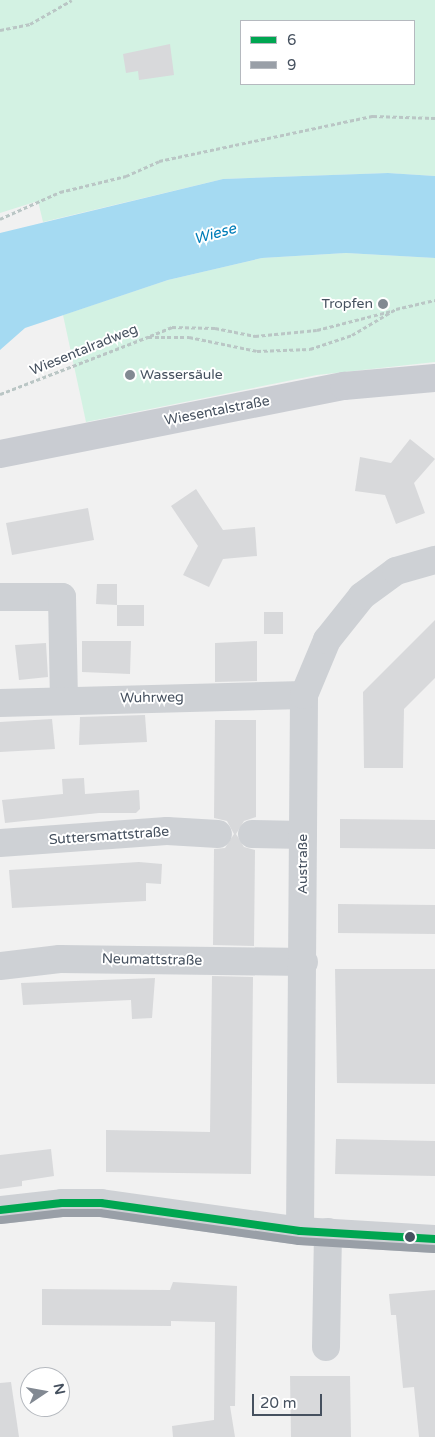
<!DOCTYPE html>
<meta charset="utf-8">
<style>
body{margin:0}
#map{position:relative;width:435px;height:1437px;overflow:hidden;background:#f1f1f1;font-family:"Varela Round",sans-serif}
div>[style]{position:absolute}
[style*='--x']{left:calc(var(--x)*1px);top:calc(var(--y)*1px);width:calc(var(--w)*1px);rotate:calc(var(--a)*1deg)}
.green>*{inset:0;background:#d3f2e3}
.water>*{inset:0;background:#a5daf2}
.building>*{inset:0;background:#d8d9db}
.path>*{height:3px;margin-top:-1.5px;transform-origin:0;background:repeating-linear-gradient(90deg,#bac6c5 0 4px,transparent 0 6.5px)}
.minor>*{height:28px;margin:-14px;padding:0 14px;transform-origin:14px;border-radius:14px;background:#ced1d5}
.major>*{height:28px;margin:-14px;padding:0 14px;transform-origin:14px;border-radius:14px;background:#c9ccd2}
.bus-1>*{height:8px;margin:-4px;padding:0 4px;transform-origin:4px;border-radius:4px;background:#00a651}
.bus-2>*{height:8px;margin:-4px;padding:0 4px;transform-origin:4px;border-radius:4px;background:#999fa7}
.dots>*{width:14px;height:14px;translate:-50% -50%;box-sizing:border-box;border:2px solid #fff;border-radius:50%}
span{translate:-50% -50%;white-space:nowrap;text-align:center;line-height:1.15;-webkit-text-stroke:4px #fff;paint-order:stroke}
.poi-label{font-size:14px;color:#46515f}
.right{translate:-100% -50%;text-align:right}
.left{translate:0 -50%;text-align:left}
.street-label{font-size:14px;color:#46515f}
.water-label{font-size:15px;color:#007db8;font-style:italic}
.legend{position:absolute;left:240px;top:20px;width:175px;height:65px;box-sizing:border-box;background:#fff;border:1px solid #b5b9bf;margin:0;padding:6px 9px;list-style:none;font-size:15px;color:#46515f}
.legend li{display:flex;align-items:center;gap:10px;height:25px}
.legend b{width:25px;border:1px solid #b5b9bf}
.north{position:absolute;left:20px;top:1367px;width:50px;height:50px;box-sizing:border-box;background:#fff;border:1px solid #b5b9bf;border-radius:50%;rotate:78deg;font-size:14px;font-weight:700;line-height:20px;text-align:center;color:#46515f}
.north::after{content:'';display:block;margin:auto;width:18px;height:22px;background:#828992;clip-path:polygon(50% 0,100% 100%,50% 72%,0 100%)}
.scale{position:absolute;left:252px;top:1394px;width:70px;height:22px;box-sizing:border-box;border:2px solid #46515f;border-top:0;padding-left:6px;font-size:15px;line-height:18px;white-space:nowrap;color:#46515f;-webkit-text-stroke:4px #fff;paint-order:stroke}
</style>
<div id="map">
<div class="green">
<div style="clip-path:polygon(evenodd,0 0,435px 0,435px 176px,388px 173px,223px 179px,43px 222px,38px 201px,0 213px,0 0,241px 21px,414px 21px,414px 84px,241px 84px,241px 21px)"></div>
<div style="clip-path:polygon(346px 253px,435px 258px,435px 362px,317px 375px,86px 422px,63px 315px,168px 280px,262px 258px)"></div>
</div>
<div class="water">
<div style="clip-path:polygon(388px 173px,435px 176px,435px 258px,346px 253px,262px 258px,168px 280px,25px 328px,0 350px,0 233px,223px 179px)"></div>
</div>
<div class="building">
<div style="clip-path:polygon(170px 44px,174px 75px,139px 80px,138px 71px,126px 73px,123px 54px)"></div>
<div style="clip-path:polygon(410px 439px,435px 459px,414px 483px,425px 513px,396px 524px,385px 495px,355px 491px,360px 457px,391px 463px)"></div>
<div style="clip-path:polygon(196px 489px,223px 530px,255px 527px,257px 556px,223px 559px,209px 587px,183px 575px,198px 546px,171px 506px)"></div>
<div style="clip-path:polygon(88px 508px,94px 540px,12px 555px,6px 523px)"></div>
<div style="clip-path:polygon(97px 584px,117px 584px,117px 605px,96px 604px)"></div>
<div style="clip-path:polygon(117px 605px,144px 605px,144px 626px,117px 626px)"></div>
<div style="clip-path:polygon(264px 612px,283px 612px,283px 634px,264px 634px)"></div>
<div style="clip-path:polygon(435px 620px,435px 678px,404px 709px,403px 768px,364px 768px,363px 692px)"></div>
<div style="clip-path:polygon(82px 641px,131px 641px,130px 674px,82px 672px)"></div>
<div style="clip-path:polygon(257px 641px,257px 681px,215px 682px,215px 643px)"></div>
<div style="clip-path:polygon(46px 643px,48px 677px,19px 680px,15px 645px)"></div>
<div style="clip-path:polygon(145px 715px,147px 742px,79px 745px,80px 717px)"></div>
<div style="clip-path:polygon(52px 719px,55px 749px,0 752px,0 722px)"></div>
<div style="clip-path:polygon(215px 720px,256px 720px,256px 817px,244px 821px,236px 834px,244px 847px,255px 850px,254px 946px,213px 945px,214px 849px,225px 848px,234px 834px,227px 821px,214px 818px)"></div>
<div style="clip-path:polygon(84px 778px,85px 794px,139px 790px,140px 809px,136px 813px,99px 813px,5px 823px,2px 800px,63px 794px,62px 779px)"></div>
<div style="clip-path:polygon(340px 819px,435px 820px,435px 849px,340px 848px)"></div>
<div style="clip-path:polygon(139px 862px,162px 864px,161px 884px,146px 883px,146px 901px,12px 908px,9px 870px)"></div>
<div style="clip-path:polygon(338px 904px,435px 905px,435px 934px,338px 933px)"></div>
<div style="clip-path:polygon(335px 969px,435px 969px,435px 1084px,337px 1083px)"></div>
<div style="clip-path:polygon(212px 976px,253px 977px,251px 1174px,106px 1172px,106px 1130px,210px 1132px)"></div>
<div style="clip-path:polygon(155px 978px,152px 1018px,132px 1019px,131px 1000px,23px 1005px,21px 983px)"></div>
<div style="clip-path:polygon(336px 1139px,435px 1141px,435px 1176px,335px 1174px)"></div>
<div style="clip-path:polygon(51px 1149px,54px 1176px,22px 1181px,22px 1186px,0 1189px,0 1155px)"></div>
<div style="clip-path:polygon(173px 1282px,237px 1286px,235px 1406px,230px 1406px,235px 1437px,173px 1437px,172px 1426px,214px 1420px,215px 1322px,171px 1321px,171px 1326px,42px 1325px,42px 1289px,170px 1290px)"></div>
<div style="clip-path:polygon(435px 1290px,435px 1437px,419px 1437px,414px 1387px,403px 1388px,396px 1315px,391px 1315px,389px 1294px)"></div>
<div style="clip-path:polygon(290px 1376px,350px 1376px,351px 1437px,291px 1437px)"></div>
<div style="clip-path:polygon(11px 1382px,19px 1437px,0 1437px,0 1383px)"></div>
</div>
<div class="path">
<div style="--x:0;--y:30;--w:31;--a:-11"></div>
<div style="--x:30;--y:24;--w:48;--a:-29.7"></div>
<div style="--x:0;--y:219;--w:66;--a:-24.2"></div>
<div style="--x:60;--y:192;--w:68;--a:-13.6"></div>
<div style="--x:126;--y:176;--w:36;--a:-24"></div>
<div style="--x:159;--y:161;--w:219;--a:-11.9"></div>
<div style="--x:373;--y:116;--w:62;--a:1.8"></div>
<div style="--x:150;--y:336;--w:24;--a:-22"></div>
<div style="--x:172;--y:327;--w:43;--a:1.3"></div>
<div style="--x:215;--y:328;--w:41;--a:11.3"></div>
<div style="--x:255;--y:336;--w:62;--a:-5.5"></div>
<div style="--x:317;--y:330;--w:76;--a:-14.4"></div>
<div style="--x:0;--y:394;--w:159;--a:-21.1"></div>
<div style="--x:148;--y:337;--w:41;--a:0"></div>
<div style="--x:189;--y:337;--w:69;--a:11.6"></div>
<div style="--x:257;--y:351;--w:53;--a:-2.2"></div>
<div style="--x:310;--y:349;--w:44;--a:-18.4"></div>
<div style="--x:352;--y:335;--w:51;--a:-30.6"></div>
<div style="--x:396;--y:309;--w:40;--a:-13"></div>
</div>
<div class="minor">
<div style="--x:0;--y:597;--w:62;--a:0"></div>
<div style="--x:62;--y:597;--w:103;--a:88.9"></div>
<div style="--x:0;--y:703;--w:304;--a:-1.5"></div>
<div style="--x:252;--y:834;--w:51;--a:1.1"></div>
<div style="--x:0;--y:843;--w:167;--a:-4.1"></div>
<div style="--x:167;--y:831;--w:51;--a:3.4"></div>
<div style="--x:0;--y:966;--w:60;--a:-6.7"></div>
<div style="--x:60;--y:959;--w:244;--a:0.7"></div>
<div style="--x:0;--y:1210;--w:62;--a:-6.4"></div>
<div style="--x:62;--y:1203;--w:39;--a:0"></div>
<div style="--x:101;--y:1203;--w:201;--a:8"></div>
<div style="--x:300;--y:1231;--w:135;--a:3.4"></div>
<div style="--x:300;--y:1231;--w:536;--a:-89.57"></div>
<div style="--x:304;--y:695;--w:60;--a:-67.3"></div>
<div style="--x:327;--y:640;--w:56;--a:-51.5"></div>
<div style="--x:362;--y:596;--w:42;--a:-36.3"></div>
<div style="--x:396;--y:571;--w:41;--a:-15.8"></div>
<div style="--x:326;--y:1347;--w:115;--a:-89"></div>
</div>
<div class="major">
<div style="--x:0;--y:454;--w:351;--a:-11.2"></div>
<div style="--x:344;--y:386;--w:91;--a:-5"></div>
</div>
<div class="bus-1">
<div style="--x:0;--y:1210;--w:62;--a:-6.4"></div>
<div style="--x:62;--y:1203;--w:39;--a:0"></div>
<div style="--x:101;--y:1203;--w:201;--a:8"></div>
<div style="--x:300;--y:1231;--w:135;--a:3.4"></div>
</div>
<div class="bus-2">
<div style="--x:1;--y:1220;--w:62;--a:-6.4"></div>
<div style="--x:63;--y:1213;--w:37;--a:0"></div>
<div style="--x:100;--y:1213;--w:201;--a:8"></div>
<div style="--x:299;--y:1241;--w:135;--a:3.4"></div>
</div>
<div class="dots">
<div style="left:383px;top:304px;background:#828992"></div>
<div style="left:130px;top:375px;background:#828992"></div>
<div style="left:410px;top:1237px;background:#46515f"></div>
</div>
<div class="poi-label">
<span class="right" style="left:373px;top:304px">Tropfen</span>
<span class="left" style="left:140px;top:375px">Wassersäule</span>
</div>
<div class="street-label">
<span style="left:84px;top:350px;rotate:-22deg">Wiesentalradweg</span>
<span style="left:217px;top:411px;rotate:-11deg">Wiesentalstraße</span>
<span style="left:152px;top:698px;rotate:-1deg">Wuhrweg</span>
<span style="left:109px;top:836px;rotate:-4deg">Suttersmattstraße</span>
<span style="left:303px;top:864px;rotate:-90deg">Austraße</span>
<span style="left:152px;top:960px;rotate:1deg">Neumattstraße</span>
</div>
<div class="water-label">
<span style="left:215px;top:234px;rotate:-16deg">Wiese</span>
</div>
<ul class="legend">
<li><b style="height:6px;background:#00a651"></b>6</li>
<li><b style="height:6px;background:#999fa7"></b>9</li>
</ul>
<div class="north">N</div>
<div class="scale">20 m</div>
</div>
